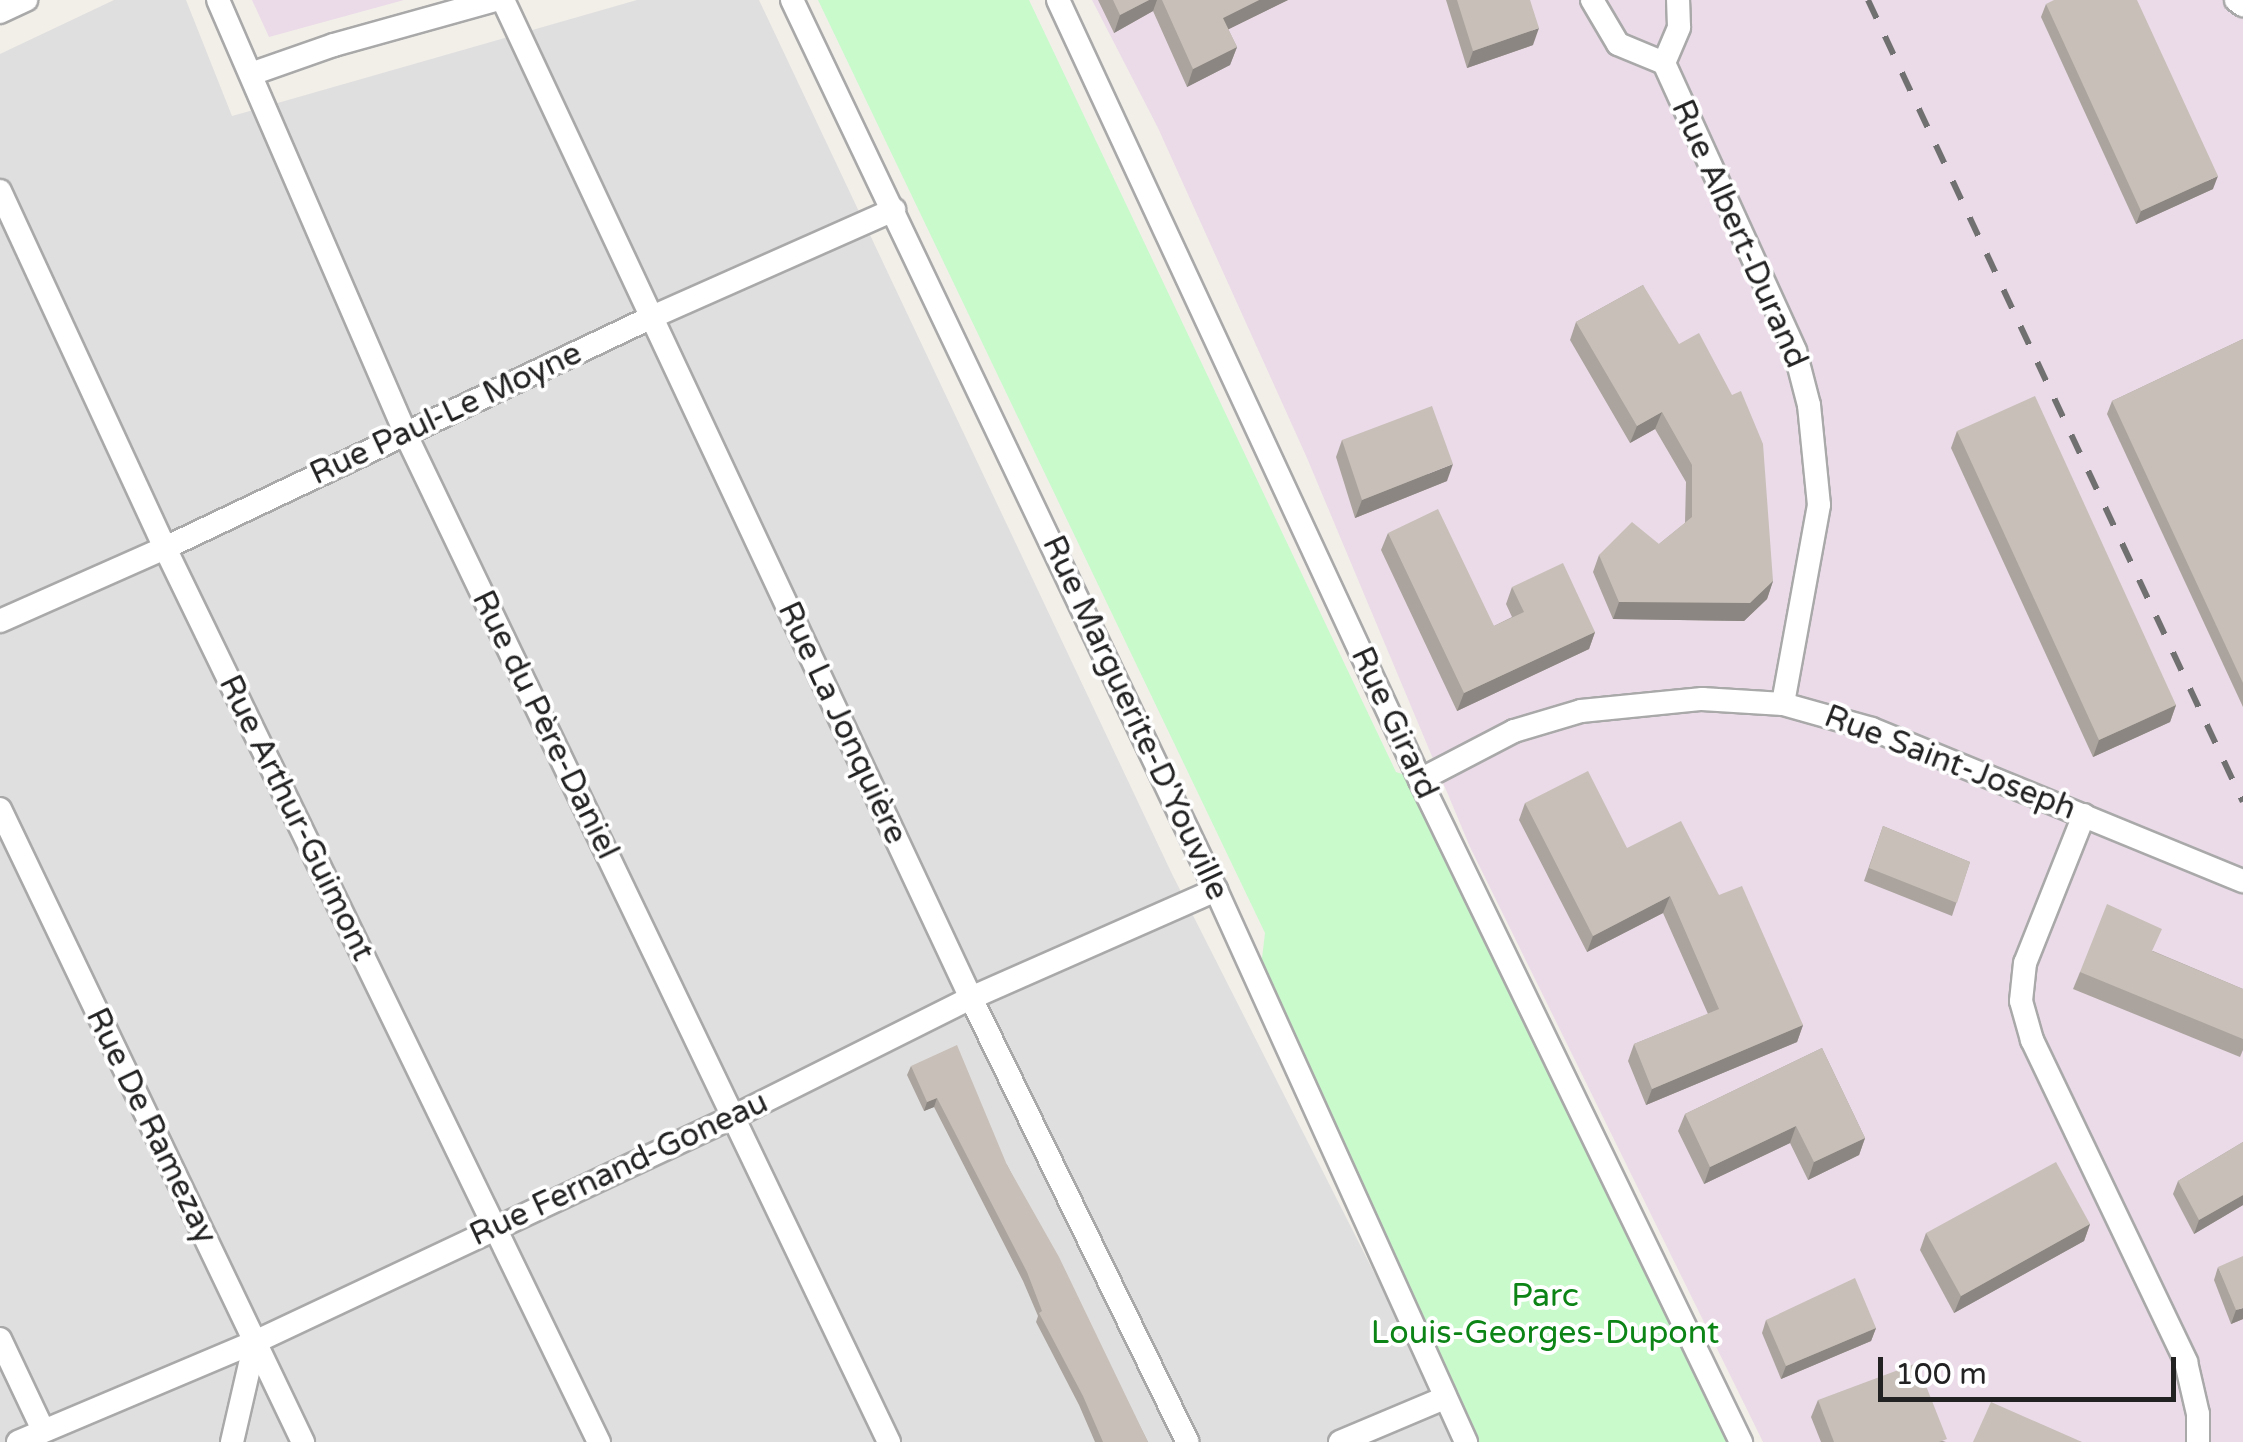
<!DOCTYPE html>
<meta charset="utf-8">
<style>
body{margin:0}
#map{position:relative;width:2243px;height:1442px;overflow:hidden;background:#f2efe9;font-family:"Varela Round",sans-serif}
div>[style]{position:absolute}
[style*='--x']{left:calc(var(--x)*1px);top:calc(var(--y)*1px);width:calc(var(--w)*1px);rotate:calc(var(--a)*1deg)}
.residential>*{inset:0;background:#e0dfdf}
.industrial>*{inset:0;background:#ebdbe8}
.park>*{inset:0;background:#c8facc}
.roads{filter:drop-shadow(2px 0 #a9a9a9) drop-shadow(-2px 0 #a9a9a9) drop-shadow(0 2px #a9a9a9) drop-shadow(0 -2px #a9a9a9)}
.minor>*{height:22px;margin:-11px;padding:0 11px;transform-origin:11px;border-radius:11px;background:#fff}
.rail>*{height:6px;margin-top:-3px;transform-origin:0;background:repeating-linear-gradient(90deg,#707070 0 20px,transparent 0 40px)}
.wall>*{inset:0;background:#aba49e}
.shaded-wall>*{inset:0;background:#8b8681}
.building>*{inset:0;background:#c7bfb8}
span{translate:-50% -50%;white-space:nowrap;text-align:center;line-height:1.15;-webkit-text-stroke:8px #fff;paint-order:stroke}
.street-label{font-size:32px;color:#222}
.park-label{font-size:32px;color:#0c8416}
.scale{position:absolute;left:1878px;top:1357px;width:298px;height:45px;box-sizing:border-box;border:5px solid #222;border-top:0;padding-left:12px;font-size:30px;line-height:35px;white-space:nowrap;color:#222;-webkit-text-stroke:8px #fff;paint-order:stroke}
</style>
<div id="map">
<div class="residential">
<div style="clip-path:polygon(114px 0,186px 0,232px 116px,637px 0,759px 0,1172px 874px,1460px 1442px,0 1442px,0 54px)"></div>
</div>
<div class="industrial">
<div style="clip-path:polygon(252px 0,404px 0,269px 37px)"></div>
<div style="clip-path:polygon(1092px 0,2243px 0,2243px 1442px,1763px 1442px,1470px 847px,1307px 458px,1158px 128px)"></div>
</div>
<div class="park">
<div style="clip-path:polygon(818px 0,1029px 0,1396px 772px,1420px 780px,1749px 1442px,1466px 1442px,1257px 1000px,1265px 933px)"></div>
</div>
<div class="roads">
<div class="minor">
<div style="--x:218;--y:0;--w:472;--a:66.6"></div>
<div style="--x:405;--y:433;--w:1119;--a:64.37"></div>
<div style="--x:503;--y:0;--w:1102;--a:64.88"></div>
<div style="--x:971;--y:998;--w:494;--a:64"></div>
<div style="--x:792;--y:0;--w:986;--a:64.53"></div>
<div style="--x:1216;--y:890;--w:606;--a:65.63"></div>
<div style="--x:1058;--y:0;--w:860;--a:65.1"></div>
<div style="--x:1420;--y:780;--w:736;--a:64.13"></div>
<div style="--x:1592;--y:0;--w:51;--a:59.4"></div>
<div style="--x:1618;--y:44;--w:50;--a:22.4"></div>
<div style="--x:1664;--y:63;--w:39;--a:-67"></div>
<div style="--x:1679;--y:27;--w:27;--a:-92"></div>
<div style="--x:2236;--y:0;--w:9;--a:36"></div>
<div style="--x:0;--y:12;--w:29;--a:-25"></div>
<div style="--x:1664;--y:63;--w:316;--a:65.5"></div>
<div style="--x:1795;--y:351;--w:56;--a:75.5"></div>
<div style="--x:1809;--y:405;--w:100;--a:84.3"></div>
<div style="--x:1819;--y:505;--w:202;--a:100.3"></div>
<div style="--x:251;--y:74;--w:88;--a:-19.3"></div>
<div style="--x:334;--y:45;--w:167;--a:-15.6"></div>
<div style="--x:0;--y:191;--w:393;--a:65.2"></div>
<div style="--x:165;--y:548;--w:994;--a:64.11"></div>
<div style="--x:0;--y:621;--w:180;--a:-23.9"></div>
<div style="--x:165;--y:548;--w:539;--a:-25.38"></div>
<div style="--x:652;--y:317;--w:265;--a:-23.9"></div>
<div style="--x:1420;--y:780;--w:106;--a:-27.5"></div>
<div style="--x:1514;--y:731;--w:70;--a:-16.6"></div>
<div style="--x:1581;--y:711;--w:122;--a:-5.7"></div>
<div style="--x:1702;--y:699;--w:81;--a:3.5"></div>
<div style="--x:1783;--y:704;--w:92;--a:15.7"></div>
<div style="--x:1872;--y:729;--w:401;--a:22.3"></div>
<div style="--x:0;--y:809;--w:702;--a:64.42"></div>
<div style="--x:2084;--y:815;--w:159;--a:111.7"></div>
<div style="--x:2025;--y:963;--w:38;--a:96"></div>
<div style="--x:2021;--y:1001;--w:41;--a:74.2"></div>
<div style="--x:2032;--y:1040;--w:357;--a:64.4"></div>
<div style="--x:2186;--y:1362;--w:53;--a:77"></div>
<div style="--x:2198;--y:1414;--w:28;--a:90"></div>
<div style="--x:0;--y:1339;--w:101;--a:64.7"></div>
<div style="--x:18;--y:1442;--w:257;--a:-22.9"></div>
<div style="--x:255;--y:1342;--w:528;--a:-25.21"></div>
<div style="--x:733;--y:1117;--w:266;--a:-26.6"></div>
<div style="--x:971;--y:998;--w:268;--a:-23.8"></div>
<div style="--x:232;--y:1442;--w:103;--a:-77"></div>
<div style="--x:1340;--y:1442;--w:113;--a:-22.9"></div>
</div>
</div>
<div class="rail">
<div style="--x:1868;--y:0;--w:885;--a:64.94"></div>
</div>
<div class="wall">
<div style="clip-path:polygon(1098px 0,1288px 0,1228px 29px,1237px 47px,1230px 65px,1187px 87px,1153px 11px,1114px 33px)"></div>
<div style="clip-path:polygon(1446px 0,1530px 0,1533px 45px,1467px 68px)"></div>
<div style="clip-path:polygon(2046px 4px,2213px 189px,2136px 224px,2041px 17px)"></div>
<div style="clip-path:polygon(1643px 285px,1773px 581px,1767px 599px,1744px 621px,1613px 619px,1593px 572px,1599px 555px,1659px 544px,1685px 523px,1686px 482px,1655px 429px,1630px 443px,1570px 340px,1576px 322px)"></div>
<div style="clip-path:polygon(2243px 339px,2243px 707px,2107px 414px,2112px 401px)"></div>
<div style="clip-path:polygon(1957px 431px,2176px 705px,2170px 722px,2093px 757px,1951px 448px)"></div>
<div style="clip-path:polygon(1342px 440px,1447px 481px,1355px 518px,1336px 457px)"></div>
<div style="clip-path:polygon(1388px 533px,1494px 626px,1512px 617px,1506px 604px,1512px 587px,1595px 632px,1589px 649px,1457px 711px,1381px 550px)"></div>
<div style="clip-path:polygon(1525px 803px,1627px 848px,1719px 895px,1803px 1025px,1797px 1042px,1646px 1105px,1628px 1061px,1634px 1044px,1708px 1014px,1663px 913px,1587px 952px,1519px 820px)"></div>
<div style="clip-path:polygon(1883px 826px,1970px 862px,1952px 916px,1864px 881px)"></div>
<div style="clip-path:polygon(2153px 951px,2243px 989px,2243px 1050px,2240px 1057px,2073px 989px,2080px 972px)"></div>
<div style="clip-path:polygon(1822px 1048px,1865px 1138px,1859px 1155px,1808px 1180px,1790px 1143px,1704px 1184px,1678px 1131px,1685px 1114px)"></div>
<div style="clip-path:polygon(911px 1066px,1007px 1165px,1148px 1442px,1095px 1442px,1079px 1405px,1036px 1322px,1038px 1316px,1023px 1281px,934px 1107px,924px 1111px,907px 1075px)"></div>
<div style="clip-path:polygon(2243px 1142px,2243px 1205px,2194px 1234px,2173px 1194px,2178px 1181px)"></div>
<div style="clip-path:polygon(2090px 1224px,2084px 1241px,1954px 1313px,1920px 1250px,1926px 1233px)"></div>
<div style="clip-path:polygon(2218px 1267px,2243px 1319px,2231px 1324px,2214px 1280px)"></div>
<div style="clip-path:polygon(1766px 1320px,1876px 1328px,1871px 1341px,1781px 1379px,1762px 1333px)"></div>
<div style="clip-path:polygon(1818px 1400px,1946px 1442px,1821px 1442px,1811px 1417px)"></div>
</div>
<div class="shaded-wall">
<div style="clip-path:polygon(1149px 0,1157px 0,1153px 11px,1114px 33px,1120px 15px)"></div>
<div style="clip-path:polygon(1259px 0,1288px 0,1217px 35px,1223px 18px)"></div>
<div style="clip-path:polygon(1539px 28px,1533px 45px,1467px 68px,1473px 51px)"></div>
<div style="clip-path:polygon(1237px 47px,1230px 65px,1187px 87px,1193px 69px)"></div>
<div style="clip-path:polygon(2218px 176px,2213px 189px,2136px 224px,2141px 211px)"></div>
<div style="clip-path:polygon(1662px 412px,1655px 429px,1630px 443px,1637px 426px)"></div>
<div style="clip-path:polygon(1453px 464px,1447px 481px,1355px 518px,1362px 500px)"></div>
<div style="clip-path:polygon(1773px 581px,1767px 599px,1744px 621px,1613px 619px,1619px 602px)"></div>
<div style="clip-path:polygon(1595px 632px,1589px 649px,1457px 711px,1464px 693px)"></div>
<div style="clip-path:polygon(2176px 705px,2170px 722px,2093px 757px,2099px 740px)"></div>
<div style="clip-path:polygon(1670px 896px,1663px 913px,1587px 952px,1593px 936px)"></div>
<div style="clip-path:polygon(1803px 1025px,1797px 1042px,1646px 1105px,1652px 1089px)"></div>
<div style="clip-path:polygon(937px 1098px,934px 1107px,924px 1111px,927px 1102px)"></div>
<div style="clip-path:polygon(1796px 1126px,1790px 1143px,1704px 1184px,1710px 1167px)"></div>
<div style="clip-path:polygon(1865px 1138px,1859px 1155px,1808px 1180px,1814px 1162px)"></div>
<div style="clip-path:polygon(2243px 1195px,2243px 1205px,2194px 1234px,2199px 1220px)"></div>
<div style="clip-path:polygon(2090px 1224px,2084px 1241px,1954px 1313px,1961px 1296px)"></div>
<div style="clip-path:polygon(2243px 1308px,2243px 1319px,2231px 1324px,2236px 1310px)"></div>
<div style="clip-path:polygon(1876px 1328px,1871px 1341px,1781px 1379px,1786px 1366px)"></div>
</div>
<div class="building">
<div style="clip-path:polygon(1113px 0,1149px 0,1120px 15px)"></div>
<div style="clip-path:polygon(1162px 0,1259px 0,1223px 18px,1237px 47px,1193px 69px)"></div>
<div style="clip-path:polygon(1457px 0,1530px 0,1539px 28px,1473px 51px)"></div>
<div style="clip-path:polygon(2054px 0,2137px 0,2218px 176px,2141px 211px,2046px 4px)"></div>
<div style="clip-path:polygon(1643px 285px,1679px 344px,1699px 333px,1732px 395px,1741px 391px,1763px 444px,1773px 581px,1750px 603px,1619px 602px,1599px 555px,1632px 522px,1659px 544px,1692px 517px,1692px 465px,1662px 412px,1637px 426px,1576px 322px)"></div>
<div style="clip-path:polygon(2243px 339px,2243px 683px,2112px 401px)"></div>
<div style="clip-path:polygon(2035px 396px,2176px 705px,2099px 740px,1957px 431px)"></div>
<div style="clip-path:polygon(1432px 406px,1453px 464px,1362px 500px,1342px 440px)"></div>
<div style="clip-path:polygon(1438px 509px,1494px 626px,1524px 612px,1512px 587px,1563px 563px,1595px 632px,1464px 693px,1388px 533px)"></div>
<div style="clip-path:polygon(1588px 771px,1627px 848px,1681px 821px,1719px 895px,1742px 886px,1803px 1025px,1652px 1089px,1634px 1044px,1719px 1009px,1670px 896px,1593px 936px,1525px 803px)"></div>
<div style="clip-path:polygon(1883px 826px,1970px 862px,1957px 903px,1869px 868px)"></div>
<div style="clip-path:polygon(2107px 904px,2162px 929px,2152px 951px,2243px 989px,2243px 1039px,2080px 972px)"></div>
<div style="clip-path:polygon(957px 1045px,1007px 1165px,1059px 1257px,1148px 1442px,1103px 1442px,1083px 1396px,1039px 1313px,1042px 1311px,1027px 1272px,937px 1098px,927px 1102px,911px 1066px)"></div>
<div style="clip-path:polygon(1822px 1048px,1865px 1138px,1814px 1162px,1796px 1126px,1710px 1167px,1685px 1114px)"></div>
<div style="clip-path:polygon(2243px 1142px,2243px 1195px,2199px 1220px,2178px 1181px)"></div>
<div style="clip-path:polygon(2056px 1162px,2090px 1224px,1961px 1296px,1926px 1233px)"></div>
<div style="clip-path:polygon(2243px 1256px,2243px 1308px,2236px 1310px,2218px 1267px)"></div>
<div style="clip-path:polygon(1855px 1278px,1876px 1328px,1786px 1366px,1766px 1320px)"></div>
<div style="clip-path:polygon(1917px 1363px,1947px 1439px,1939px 1442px,1834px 1442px,1818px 1400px)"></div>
<div style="clip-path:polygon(1991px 1402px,2082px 1442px,1973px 1442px)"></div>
</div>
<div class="street-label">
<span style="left:1739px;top:234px;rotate:66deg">Rue Albert-Durand</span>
<span style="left:446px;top:414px;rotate:-25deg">Rue Paul-Le Moyne</span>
<span style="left:1135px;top:718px;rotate:65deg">Rue Marguerite-D'Youville</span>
<span style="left:842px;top:723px;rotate:65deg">Rue La Jonquière</span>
<span style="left:1394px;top:723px;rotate:65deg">Rue Girard</span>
<span style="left:545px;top:725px;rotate:64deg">Rue du Père-Daniel</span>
<span style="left:1950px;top:763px;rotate:21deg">Rue Saint-Joseph</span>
<span style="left:296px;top:818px;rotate:64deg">Rue Arthur-Guimont</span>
<span style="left:151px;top:1126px;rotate:64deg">Rue De Ramezay</span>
<span style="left:619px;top:1169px;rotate:-25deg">Rue Fernand-Goneau</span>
</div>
<div class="park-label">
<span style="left:1545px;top:1315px">Parc<br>Louis-Georges-Dupont</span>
</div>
<div class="scale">100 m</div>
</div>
